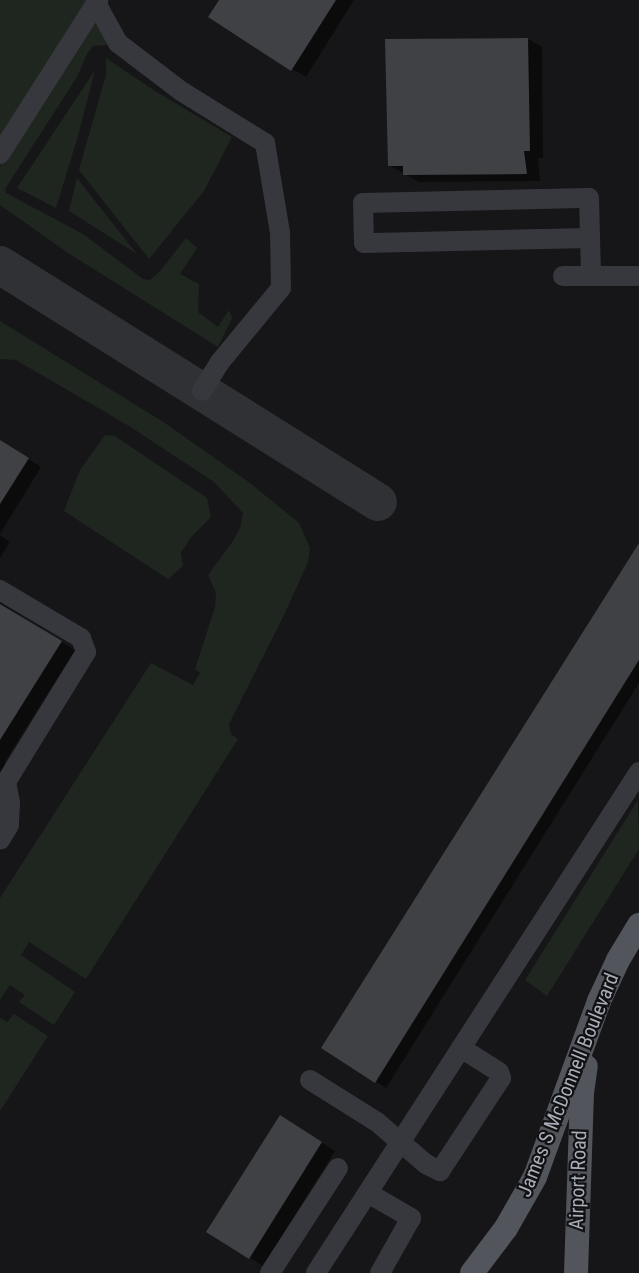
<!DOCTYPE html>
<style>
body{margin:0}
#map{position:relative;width:639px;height:1273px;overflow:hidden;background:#161618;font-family:"Roboto Condensed",sans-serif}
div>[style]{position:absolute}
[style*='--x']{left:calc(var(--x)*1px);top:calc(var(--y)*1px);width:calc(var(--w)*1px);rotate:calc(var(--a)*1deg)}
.green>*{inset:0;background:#1e261f}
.shadow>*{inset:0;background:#0007}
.taxiway>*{height:38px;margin:-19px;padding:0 19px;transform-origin:19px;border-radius:19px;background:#303135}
.building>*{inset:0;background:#404145}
.minor>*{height:20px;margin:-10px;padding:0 10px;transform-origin:10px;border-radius:10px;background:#37383d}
.major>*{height:24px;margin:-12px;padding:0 12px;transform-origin:12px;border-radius:12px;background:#53555c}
span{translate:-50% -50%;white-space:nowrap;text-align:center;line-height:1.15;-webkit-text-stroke:4.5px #111113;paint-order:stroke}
.street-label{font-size:20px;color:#a8adb8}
</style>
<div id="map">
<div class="green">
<div style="clip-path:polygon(0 0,91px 0,0 142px)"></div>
<div style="clip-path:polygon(93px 20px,97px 22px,109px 45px,93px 46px,87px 54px,77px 77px,5px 189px,6px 193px,83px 234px,143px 279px,150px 280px,161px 270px,186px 238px,197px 248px,180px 274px,199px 284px,198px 312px,218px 327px,229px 310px,232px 318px,218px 347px,68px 253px,0 205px,0 166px)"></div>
<div style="clip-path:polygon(106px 58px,155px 91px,232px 137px,204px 191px,149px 259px,79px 170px,106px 75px)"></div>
<div style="clip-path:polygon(95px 70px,78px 136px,56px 208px,17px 188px)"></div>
<div style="clip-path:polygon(77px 178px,137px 254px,69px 211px)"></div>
<div style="clip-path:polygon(0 321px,165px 423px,250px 483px,299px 523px,310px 548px,308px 562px,285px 613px,229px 724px,231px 734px,238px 739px,86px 979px,29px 942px,21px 955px,75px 992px,54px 1025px,19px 1002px,25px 995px,10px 985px,0 1000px,0 898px,151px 663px,193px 685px,200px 673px,195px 669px,215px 607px,216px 593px,208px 575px,233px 541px,240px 528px,243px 513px,214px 482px,129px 426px,16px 360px,0 359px)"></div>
<div style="clip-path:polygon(105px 435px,115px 436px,207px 498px,211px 517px,191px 537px,181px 553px,183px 566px,168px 579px,64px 511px,80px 470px)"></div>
<div style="clip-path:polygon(638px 800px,639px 849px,547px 996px,525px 980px)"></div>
<div style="clip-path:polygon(14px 1014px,48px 1036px,0 1111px,0 1018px,7px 1022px)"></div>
</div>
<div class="shadow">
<div style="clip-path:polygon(220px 0,354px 0,306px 77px,292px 69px)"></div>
<div style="clip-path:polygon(528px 39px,542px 47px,543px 158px,538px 158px,540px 181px,419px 182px,389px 165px)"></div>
<div style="clip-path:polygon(0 441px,41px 467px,0 534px)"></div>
<div style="clip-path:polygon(0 535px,10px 542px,0 558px)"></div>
<div style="clip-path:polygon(639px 546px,639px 683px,386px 1088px,323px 1047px)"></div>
<div style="clip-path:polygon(0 603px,75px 650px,4px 763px,16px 770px,0 776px)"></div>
<div style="clip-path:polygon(294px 1125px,335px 1151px,263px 1266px,208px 1232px)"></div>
</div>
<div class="taxiway">
<div style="--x:0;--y:265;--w:446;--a:32.1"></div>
</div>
<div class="building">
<div style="clip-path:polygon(219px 0,336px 0,291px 71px,208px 17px)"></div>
<div style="clip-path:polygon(528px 38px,530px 151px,524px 151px,527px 174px,403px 175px,403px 166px,388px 166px,385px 39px)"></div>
<div style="clip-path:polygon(0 440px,29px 458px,0 504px)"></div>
<div style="clip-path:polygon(639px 543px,639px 660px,375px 1083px,321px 1048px)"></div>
<div style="clip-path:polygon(0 604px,62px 641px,0 740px)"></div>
<div style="clip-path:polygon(280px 1115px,322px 1142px,249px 1259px,206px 1232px)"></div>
</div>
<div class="minor">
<div style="--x:96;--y:3;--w:46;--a:61.2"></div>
<div style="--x:118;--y:43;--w:79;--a:37.3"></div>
<div style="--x:181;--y:91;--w:99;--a:31.8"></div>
<div style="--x:265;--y:143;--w:91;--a:80.5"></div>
<div style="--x:280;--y:233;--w:55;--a:89"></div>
<div style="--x:281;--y:288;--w:96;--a:129.5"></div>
<div style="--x:220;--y:362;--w:34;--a:122"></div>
<div style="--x:0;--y:154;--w:183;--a:-57.5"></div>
<div style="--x:590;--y:238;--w:226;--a:178.7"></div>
<div style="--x:364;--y:243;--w:40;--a:-91.4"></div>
<div style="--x:363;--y:203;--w:226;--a:-1.3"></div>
<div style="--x:589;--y:198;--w:78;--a:88.5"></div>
<div style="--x:563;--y:276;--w:76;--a:0"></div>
<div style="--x:0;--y:590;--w:94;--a:30.7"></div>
<div style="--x:81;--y:638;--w:15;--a:70"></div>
<div style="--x:86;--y:652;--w:153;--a:121.6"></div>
<div style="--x:6;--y:782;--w:21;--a:79"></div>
<div style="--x:10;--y:803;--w:22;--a:93"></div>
<div style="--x:9;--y:825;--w:17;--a:121"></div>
<div style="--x:310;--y:1080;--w:79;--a:32.1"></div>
<div style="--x:377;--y:1122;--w:65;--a:40.6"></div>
<div style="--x:426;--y:1164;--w:16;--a:27"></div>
<div style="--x:440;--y:1171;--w:111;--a:-56.7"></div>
<div style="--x:501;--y:1078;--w:6;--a:-108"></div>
<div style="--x:499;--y:1072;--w:45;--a:-147.7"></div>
<div style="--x:368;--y:1193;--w:50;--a:30.2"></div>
<div style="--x:411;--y:1218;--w:63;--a:119.4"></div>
<div style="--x:270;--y:1273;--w:125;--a:-57.1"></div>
<div style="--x:316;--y:1273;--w:596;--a:-57.19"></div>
</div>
<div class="major">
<div style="--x:472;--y:1273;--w:56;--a:-52.9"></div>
<div style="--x:506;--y:1228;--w:59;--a:-60.4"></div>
<div style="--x:535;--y:1177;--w:187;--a:-70"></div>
<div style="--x:599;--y:1001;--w:45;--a:-65.1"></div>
<div style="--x:618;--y:960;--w:41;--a:-59"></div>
<div style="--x:576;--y:1273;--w:180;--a:-88.1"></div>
<div style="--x:582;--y:1093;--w:27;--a:-82"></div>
</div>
<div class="street-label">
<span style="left:568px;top:1085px;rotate:-68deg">James S McDonnell Boulevard</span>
<span style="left:578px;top:1180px;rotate:-88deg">Airport Road</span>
</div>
</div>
